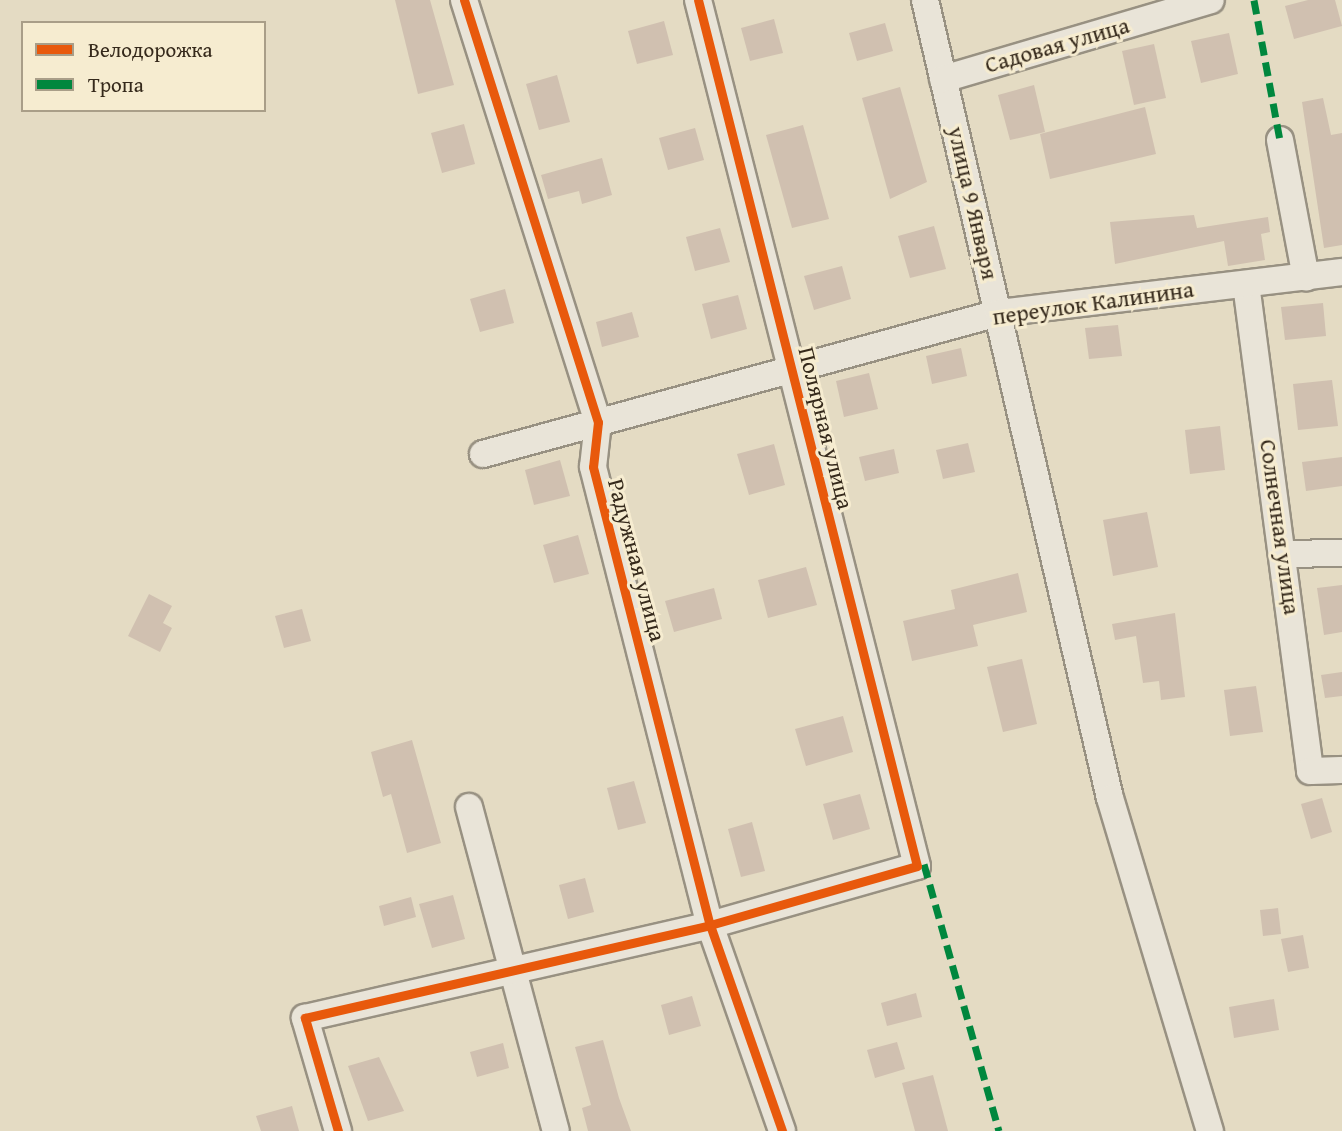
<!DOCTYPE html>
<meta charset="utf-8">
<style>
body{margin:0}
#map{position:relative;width:1342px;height:1131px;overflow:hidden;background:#e4dbc3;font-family:"Gentium Book Plus",serif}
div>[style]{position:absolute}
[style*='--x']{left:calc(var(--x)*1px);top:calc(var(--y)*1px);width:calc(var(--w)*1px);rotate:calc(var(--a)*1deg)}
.building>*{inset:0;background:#d0c0b0}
.roads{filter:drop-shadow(2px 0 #989182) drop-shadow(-2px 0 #989182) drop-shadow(0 2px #989182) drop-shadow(0 -2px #989182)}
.street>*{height:26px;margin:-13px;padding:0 13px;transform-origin:13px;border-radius:13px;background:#e9e4d8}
.quiet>*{height:7px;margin-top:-3.5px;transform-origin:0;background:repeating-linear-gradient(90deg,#00873e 0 14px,transparent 0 21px)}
.cycleway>*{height:9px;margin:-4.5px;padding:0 4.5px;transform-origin:4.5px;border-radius:4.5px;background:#e8590c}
span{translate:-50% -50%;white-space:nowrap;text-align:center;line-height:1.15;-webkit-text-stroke:6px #f6ecd0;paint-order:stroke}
.street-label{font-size:23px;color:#35291b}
.legend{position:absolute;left:21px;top:21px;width:245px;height:91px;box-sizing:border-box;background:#f6ecd0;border:2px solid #a99e88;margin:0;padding:9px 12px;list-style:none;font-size:21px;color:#35291b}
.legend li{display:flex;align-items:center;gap:14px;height:35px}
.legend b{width:35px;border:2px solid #a99e88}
</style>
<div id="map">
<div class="building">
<div style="clip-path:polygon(395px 0,430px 0,454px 85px,418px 94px)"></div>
<div style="clip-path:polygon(1308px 0,1335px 0,1342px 26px,1294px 39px,1285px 6px)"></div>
<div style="clip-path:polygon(774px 19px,783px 53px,750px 61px,741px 28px)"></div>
<div style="clip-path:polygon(664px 21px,673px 55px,637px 64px,628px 31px)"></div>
<div style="clip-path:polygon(885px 23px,893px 51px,857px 61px,849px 33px)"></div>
<div style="clip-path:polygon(1229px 33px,1238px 74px,1201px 83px,1191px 41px)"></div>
<div style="clip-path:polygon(1154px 44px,1166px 98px,1134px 105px,1122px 51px)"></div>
<div style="clip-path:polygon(557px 75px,570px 122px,539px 130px,526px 84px)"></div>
<div style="clip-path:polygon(1034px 85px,1045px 132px,1010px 140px,998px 95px)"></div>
<div style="clip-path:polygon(900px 87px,927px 182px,890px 199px,862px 98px)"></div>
<div style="clip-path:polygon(1323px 98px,1331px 135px,1342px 133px,1342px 245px,1324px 248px,1302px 102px)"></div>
<div style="clip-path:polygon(1145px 107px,1156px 154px,1050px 179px,1040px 134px)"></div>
<div style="clip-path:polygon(464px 124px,475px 164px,442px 173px,431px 133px)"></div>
<div style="clip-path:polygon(803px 125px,829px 219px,792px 228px,766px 135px)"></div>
<div style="clip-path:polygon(695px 128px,704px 160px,668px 170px,659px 138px)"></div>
<div style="clip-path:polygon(602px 158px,612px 195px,582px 204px,579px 191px,548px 199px,541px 175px)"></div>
<div style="clip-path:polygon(1194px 215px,1197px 228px,1268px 217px,1270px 232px,1261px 234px,1265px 260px,1228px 266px,1224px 241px,1115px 264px,1110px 222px)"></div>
<div style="clip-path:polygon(934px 226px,946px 269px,910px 278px,898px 236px)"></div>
<div style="clip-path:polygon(720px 228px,730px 262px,695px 271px,686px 237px)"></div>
<div style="clip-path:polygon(842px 266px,851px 299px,814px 310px,804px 276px)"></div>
<div style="clip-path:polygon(505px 289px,514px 323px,480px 332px,470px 299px)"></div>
<div style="clip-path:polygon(738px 295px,747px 329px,711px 339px,702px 304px)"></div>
<div style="clip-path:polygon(1323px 303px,1326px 336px,1285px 340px,1281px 307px)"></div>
<div style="clip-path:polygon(632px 312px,639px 337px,602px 347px,596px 322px)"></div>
<div style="clip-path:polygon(1118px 325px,1122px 356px,1089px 359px,1085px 328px)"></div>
<div style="clip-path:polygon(961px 348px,967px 376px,932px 384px,926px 356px)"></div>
<div style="clip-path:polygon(869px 373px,878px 409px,844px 417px,836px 381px)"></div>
<div style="clip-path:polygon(1332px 380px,1338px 426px,1298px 430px,1293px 384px)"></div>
<div style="clip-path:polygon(1220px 426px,1225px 470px,1190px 474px,1185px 430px)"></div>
<div style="clip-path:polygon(968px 443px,975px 472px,943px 479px,936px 450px)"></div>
<div style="clip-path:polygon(774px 444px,785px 485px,749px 495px,737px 454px)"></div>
<div style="clip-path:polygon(894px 449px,899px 473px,865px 481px,859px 457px)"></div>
<div style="clip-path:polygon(1342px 457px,1342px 486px,1306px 491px,1302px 462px)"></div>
<div style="clip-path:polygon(560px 460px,570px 496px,534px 505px,525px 470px)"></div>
<div style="clip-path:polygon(1147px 512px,1158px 567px,1113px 576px,1103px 520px)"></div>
<div style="clip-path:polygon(578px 535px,589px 574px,554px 583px,543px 545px)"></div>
<div style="clip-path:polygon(806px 567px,817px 605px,768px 618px,758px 580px)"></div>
<div style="clip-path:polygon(1018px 573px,1027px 612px,973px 625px,978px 646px,912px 661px,903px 621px,955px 609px,951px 590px)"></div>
<div style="clip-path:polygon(1342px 585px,1342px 632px,1324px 635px,1317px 588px)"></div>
<div style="clip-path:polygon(714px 588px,722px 619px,674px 632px,665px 601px)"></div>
<div style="clip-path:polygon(149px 594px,172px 606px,163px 623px,172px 628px,160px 652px,128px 636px)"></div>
<div style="clip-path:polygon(302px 609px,311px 641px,284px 648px,275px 616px)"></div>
<div style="clip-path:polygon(1175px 613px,1185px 697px,1161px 700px,1159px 681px,1143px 683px,1136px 636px,1115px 640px,1112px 624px)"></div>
<div style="clip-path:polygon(1022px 659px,1037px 724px,1003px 732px,987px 667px)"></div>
<div style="clip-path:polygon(1342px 672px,1342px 696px,1325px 698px,1321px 675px)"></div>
<div style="clip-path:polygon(1256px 686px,1263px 732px,1230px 736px,1224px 690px)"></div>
<div style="clip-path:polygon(843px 716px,853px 752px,806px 766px,795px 729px)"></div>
<div style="clip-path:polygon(412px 740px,441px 843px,407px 853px,391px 794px,383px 797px,371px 752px)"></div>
<div style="clip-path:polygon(634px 781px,646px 823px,618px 830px,607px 788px)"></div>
<div style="clip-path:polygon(860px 794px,870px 829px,833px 840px,823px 804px)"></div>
<div style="clip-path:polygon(1322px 798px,1332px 832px,1311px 839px,1301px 804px)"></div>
<div style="clip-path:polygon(752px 822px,765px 871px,741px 877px,728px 829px)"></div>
<div style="clip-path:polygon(585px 878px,594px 912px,568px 919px,559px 885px)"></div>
<div style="clip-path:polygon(453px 895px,465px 939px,432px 948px,419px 904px)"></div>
<div style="clip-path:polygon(411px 897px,416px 917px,384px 926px,379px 906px)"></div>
<div style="clip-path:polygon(1278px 908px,1281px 934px,1263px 936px,1260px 910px)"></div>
<div style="clip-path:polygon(1303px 935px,1309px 968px,1288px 972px,1281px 939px)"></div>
<div style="clip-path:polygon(916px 993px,922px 1017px,887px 1026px,881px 1003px)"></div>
<div style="clip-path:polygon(692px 996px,701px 1026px,669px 1035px,661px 1005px)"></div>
<div style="clip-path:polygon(1274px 999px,1279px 1030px,1234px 1038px,1229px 1007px)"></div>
<div style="clip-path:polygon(603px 1040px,619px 1098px,631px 1131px,588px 1131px,582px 1108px,591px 1105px,575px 1047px)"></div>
<div style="clip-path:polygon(897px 1042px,905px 1069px,875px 1078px,867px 1050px)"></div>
<div style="clip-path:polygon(503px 1043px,509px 1068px,477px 1077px,470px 1052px)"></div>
<div style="clip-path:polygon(379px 1057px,404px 1111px,368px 1121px,348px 1066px)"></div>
<div style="clip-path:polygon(933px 1075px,948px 1131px,915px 1131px,902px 1083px)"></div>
<div style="clip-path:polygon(292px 1106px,299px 1131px,261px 1131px,256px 1116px)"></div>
</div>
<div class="roads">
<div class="street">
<div style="--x:464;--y:0;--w:443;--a:72.4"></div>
<div style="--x:598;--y:422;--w:45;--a:96.3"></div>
<div style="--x:593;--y:467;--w:473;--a:75.7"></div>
<div style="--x:710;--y:925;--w:218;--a:70.7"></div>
<div style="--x:925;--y:0;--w:819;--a:76.95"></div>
<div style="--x:1110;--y:798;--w:348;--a:73.3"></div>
<div style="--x:943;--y:79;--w:279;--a:-16.4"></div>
<div style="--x:1280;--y:140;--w:140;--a:79.3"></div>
<div style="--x:1246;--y:284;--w:491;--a:82.5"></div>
<div style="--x:1310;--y:771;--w:32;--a:-2"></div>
<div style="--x:483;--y:454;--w:534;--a:-15.31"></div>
<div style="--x:998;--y:313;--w:346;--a:-6.8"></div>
<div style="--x:1284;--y:554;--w:58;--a:-1"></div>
<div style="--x:469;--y:807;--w:335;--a:75"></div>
<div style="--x:338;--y:1131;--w:118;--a:-106.3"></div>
<div style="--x:305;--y:1018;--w:416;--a:-12.9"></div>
<div style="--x:710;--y:925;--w:215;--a:-15.9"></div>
<div style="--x:917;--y:866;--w:893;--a:-104.19"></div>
</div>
</div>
<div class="quiet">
<div style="--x:1254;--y:0;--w:142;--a:79.5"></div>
<div style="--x:924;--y:864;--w:277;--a:74.3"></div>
</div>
<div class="cycleway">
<div style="--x:464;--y:0;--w:443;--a:72.4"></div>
<div style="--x:598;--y:422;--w:45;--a:96.3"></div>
<div style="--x:593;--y:467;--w:473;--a:75.7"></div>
<div style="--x:710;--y:925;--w:218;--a:70.7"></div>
<div style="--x:338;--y:1131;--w:118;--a:-106.3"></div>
<div style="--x:305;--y:1018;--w:416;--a:-12.9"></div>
<div style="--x:710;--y:925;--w:215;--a:-15.9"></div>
<div style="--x:917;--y:866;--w:893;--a:-104.19"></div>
</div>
<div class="street-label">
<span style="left:1057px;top:45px;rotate:-16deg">Садовая улица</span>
<span style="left:973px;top:203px;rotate:77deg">улица 9 Января</span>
<span style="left:1093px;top:303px;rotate:-8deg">переулок Калинина</span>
<span style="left:826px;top:428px;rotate:76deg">Полярная улица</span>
<span style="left:1280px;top:527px;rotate:82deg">Солнечная улица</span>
<span style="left:637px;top:560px;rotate:75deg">Радужная улица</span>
</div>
<ul class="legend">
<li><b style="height:9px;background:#e8590c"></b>Велодорожка</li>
<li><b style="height:9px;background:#00873e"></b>Тропа</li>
</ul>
</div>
